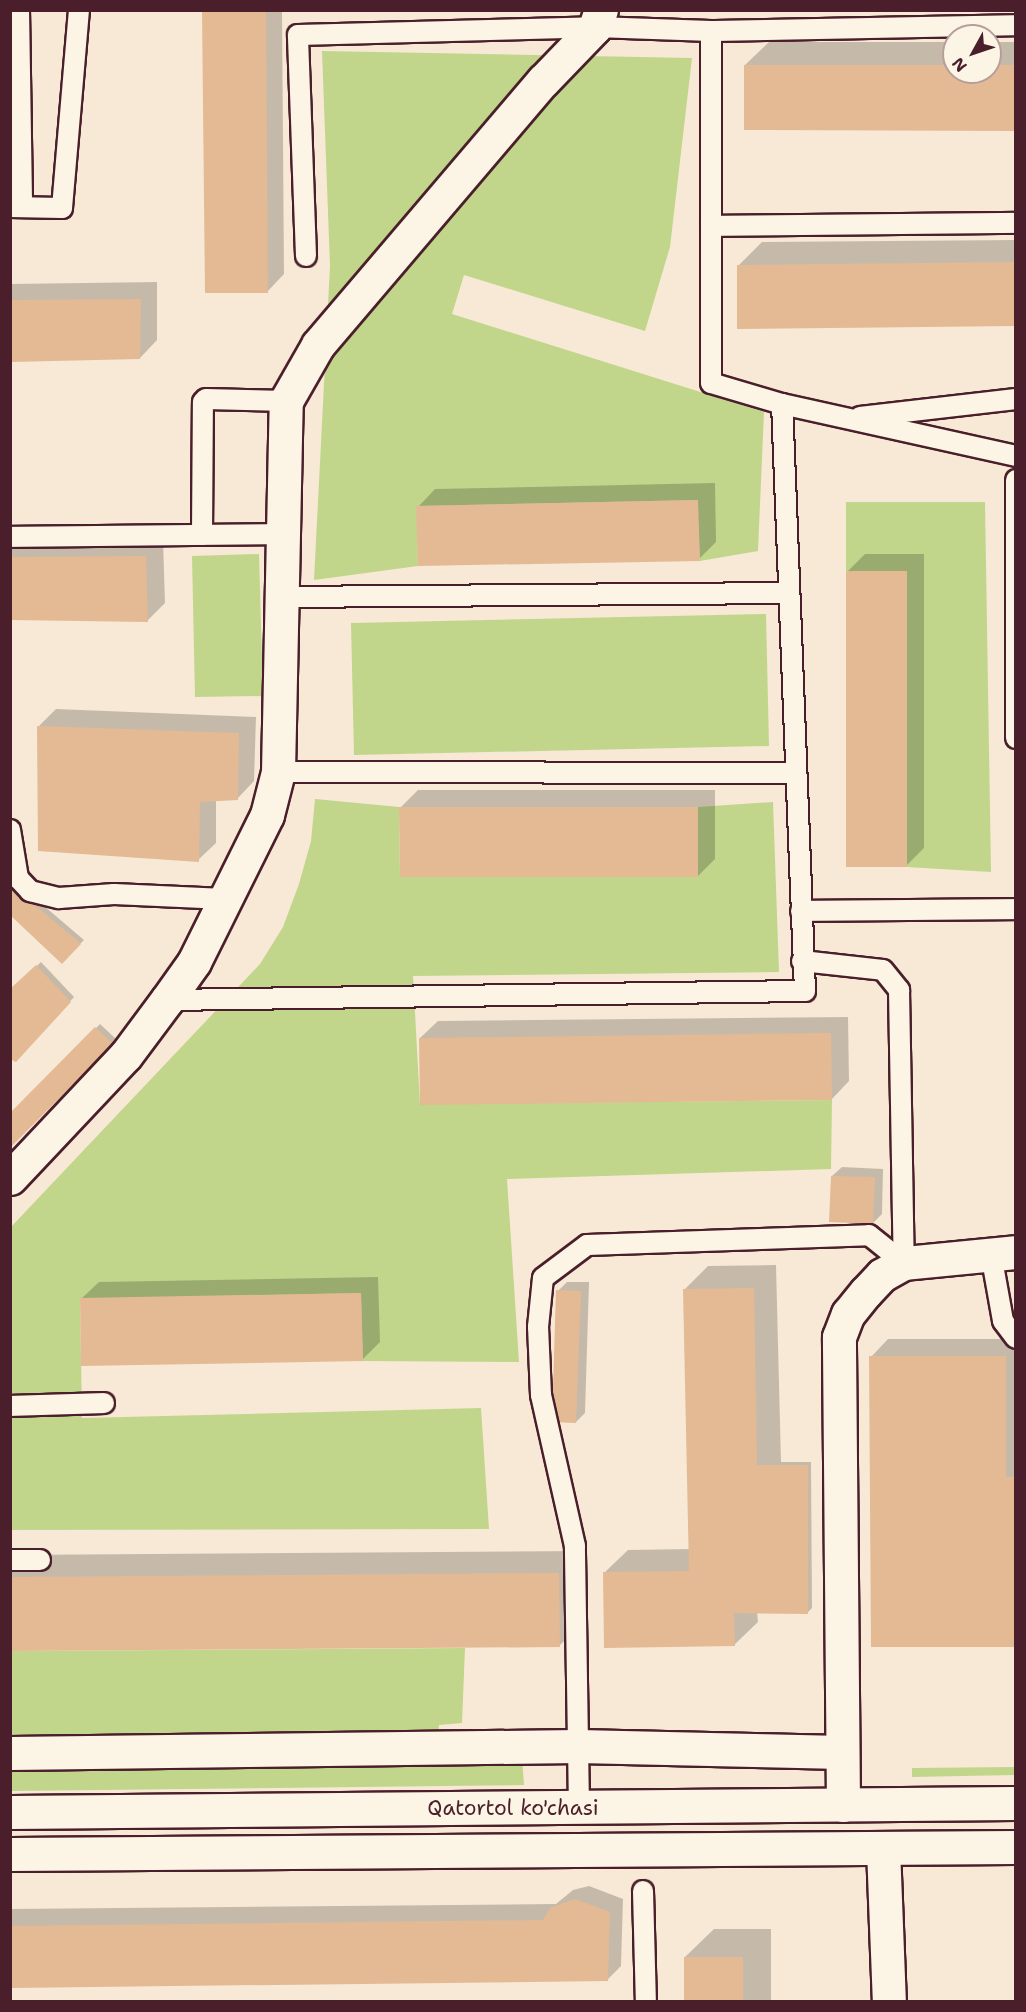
<!DOCTYPE html>
<style>
body{margin:0}
#map{position:relative;width:1026px;height:2012px;overflow:hidden;background:#f7e9d5;font-family:"Shantell Sans",sans-serif}
div>[style]{position:absolute}
[style*='--x']{left:calc(var(--x)*1px);top:calc(var(--y)*1px);width:calc(var(--w)*1px);rotate:calc(var(--a)*1deg)}
.green>*{inset:0;background:#c1d68b}
.shadow>*{inset:0;background:#0003}
.building>*{inset:0;background:#e3ba94}
.roads{filter:drop-shadow(2px 0 #4a1f2b) drop-shadow(-2px 0 #4a1f2b) drop-shadow(0 2px #4a1f2b) drop-shadow(0 -2px #4a1f2b)}
.lane>*{height:20px;margin:-10px;padding:0 10px;transform-origin:10px;border-radius:10px;background:#fcf5e5}
.street>*{height:33px;margin:-16.5px;padding:0 16.5px;transform-origin:16.5px;border-radius:16.5px;background:#fcf5e5}
.secondary>*{height:33px;margin:-16.5px;padding:0 16.5px;transform-origin:16.5px;border-radius:16.5px;background:#fcf5e5}
span{translate:-50% -50%;white-space:nowrap;text-align:center;line-height:1.15;-webkit-text-stroke:6px #fcf5e5;paint-order:stroke}
.street-label{font-size:21px;color:#4a1f2b}
.frame{position:absolute;inset:0;border:12px solid #4a1f2b;pointer-events:none}
.north{position:absolute;left:942px;top:24px;width:60px;height:60px;box-sizing:border-box;background:#fcf5e5;border:2px solid #b59f9b;border-radius:50%;rotate:230deg;font-size:16px;font-weight:700;line-height:24px;text-align:center;color:#4a1f2b}
.north::after{content:'';display:block;margin:auto;width:21px;height:27px;background:#4a1f2b;clip-path:polygon(50% 0,100% 100%,50% 72%,0 100%)}
</style>
<div id="map">
<div class="green">
<div style="clip-path:polygon(322px 51px,692px 58px,670px 247px,645px 331px,464px 275px,452px 314px,764px 412px,758px 551px,700px 561px,697px 500px,417px 506px,418px 566px,314px 580px,330px 266px)"></div>
<div style="clip-path:polygon(846px 502px,985px 502px,991px 872px,907px 867px,907px 571px,846px 571px)"></div>
<div style="clip-path:polygon(259px 554px,263px 696px,195px 697px,192px 556px)"></div>
<div style="clip-path:polygon(766px 614px,769px 746px,354px 755px,351px 623px)"></div>
<div style="clip-path:polygon(315px 799px,399px 807px,400px 877px,698px 877px,698px 807px,773px 802px,779px 972px,413px 976px,420px 1104px,832px 1100px,831px 1169px,507px 1179px,519px 1362px,363px 1361px,361px 1293px,80px 1299px,82px 1418px,481px 1408px,489px 1529px,11px 1530px,10px 1228px,260px 964px,283px 927px,299px 884px,311px 841px)"></div>
<div style="clip-path:polygon(465px 1648px,462px 1723px,439px 1725px,437px 1757px,522px 1757px,524px 1785px,11px 1791px,10px 1651px)"></div>
<div style="clip-path:polygon(1015px 1767px,1015px 1775px,912px 1777px,912px 1768px)"></div>
</div>
<div class="shadow">
<div style="clip-path:polygon(204px 10px,282px 10px,284px 274px,267px 292px)"></div>
<div style="clip-path:polygon(769px 42px,954px 42px,954px 72px,990px 72px,990px 42px,1016px 42px,1016px 128px,745px 65px)"></div>
<div style="clip-path:polygon(1016px 240px,1016px 324px,738px 266px,762px 242px)"></div>
<div style="clip-path:polygon(157px 282px,157px 340px,140px 358px,10px 360px,10px 284px)"></div>
<div style="clip-path:polygon(715px 483px,716px 542px,699px 559px,418px 507px,435px 489px)"></div>
<div style="clip-path:polygon(163px 540px,165px 603px,148px 620px,10px 619px,10px 541px)"></div>
<div style="clip-path:polygon(865px 554px,924px 554px,924px 848px,906px 866px,848px 571px)"></div>
<div style="clip-path:polygon(56px 709px,256px 717px,254px 781px,237px 799px,216px 800px,216px 843px,198px 860px,39px 726px)"></div>
<div style="clip-path:polygon(418px 790px,715px 790px,715px 859px,698px 876px,401px 807px)"></div>
<div style="clip-path:polygon(10px 877px,84px 940px,62px 962px,10px 913px)"></div>
<div style="clip-path:polygon(41px 962px,74px 997px,16px 1060px,10px 991px)"></div>
<div style="clip-path:polygon(848px 1017px,849px 1081px,832px 1099px,420px 1038px,438px 1021px)"></div>
<div style="clip-path:polygon(100px 1024px,116px 1039px,10px 1146px,10px 1115px)"></div>
<div style="clip-path:polygon(842px 1167px,883px 1169px,882px 1214px,873px 1223px,832px 1176px)"></div>
<div style="clip-path:polygon(776px 1265px,781px 1462px,811px 1462px,812px 1608px,808px 1612px,757px 1612px,758px 1622px,734px 1645px,604px 1573px,628px 1550px,690px 1549px,684px 1290px,708px 1266px)"></div>
<div style="clip-path:polygon(378px 1277px,380px 1342px,362px 1360px,81px 1299px,99px 1282px)"></div>
<div style="clip-path:polygon(567px 1282px,589px 1282px,585px 1413px,576px 1422px,558px 1291px)"></div>
<div style="clip-path:polygon(888px 1339px,1016px 1339px,1016px 1645px,871px 1357px)"></div>
<div style="clip-path:polygon(582px 1551px,583px 1623px,559px 1646px,10px 1650px,10px 1555px)"></div>
<div style="clip-path:polygon(589px 1886px,623px 1899px,621px 1966px,608px 1979px,10px 1986px,10px 1909px,556px 1904px,573px 1890px)"></div>
<div style="clip-path:polygon(714px 1929px,771px 1929px,771px 2002px,685px 2002px,685px 1957px)"></div>
</div>
<div class="building">
<div style="clip-path:polygon(202px 10px,266px 10px,268px 293px,205px 293px)"></div>
<div style="clip-path:polygon(744px 65px,954px 65px,954px 72px,990px 72px,990px 65px,1015px 65px,1015px 131px,744px 130px)"></div>
<div style="clip-path:polygon(1016px 262px,1016px 326px,737px 329px,737px 265px)"></div>
<div style="clip-path:polygon(141px 299px,140px 359px,10px 362px,10px 300px)"></div>
<div style="clip-path:polygon(698px 500px,700px 561px,418px 566px,416px 506px)"></div>
<div style="clip-path:polygon(146px 556px,148px 622px,10px 620px,10px 557px)"></div>
<div style="clip-path:polygon(846px 571px,907px 571px,907px 867px,846px 867px)"></div>
<div style="clip-path:polygon(37px 726px,239px 733px,238px 800px,200px 802px,199px 862px,38px 851px)"></div>
<div style="clip-path:polygon(399px 807px,698px 807px,698px 877px,400px 877px)"></div>
<div style="clip-path:polygon(10px 884px,81px 944px,62px 964px,10px 915px)"></div>
<div style="clip-path:polygon(36px 965px,71px 1002px,16px 1062px,10px 1059px,10px 989px)"></div>
<div style="clip-path:polygon(95px 1027px,113px 1044px,10px 1148px,10px 1113px)"></div>
<div style="clip-path:polygon(831px 1033px,832px 1100px,420px 1105px,419px 1038px)"></div>
<div style="clip-path:polygon(831px 1176px,875px 1177px,873px 1224px,829px 1222px)"></div>
<div style="clip-path:polygon(754px 1288px,757px 1465px,808px 1465px,808px 1614px,734px 1613px,735px 1646px,604px 1648px,603px 1572px,689px 1571px,683px 1289px)"></div>
<div style="clip-path:polygon(556px 1290px,581px 1291px,576px 1423px,552px 1422px)"></div>
<div style="clip-path:polygon(361px 1293px,363px 1361px,81px 1366px,80px 1298px)"></div>
<div style="clip-path:polygon(869px 1356px,1006px 1356px,1006px 1477px,1016px 1477px,1016px 1647px,871px 1647px)"></div>
<div style="clip-path:polygon(559px 1573px,560px 1647px,10px 1651px,10px 1577px)"></div>
<div style="clip-path:polygon(575px 1899px,610px 1912px,608px 1981px,10px 1988px,10px 1926px,543px 1920px,550px 1908px)"></div>
<div style="clip-path:polygon(684px 1957px,743px 1957px,743px 2001px,684px 2001px)"></div>
</div>
<div class="roads">
<div class="lane">
<div style="--x:19;--y:10;--w:196;--a:89.1"></div>
<div style="--x:711;--y:31;--w:305;--a:-1.1"></div>
<div style="--x:10;--y:207;--w:52;--a:1.1"></div>
<div style="--x:62;--y:208;--w:199;--a:-85.1"></div>
<div style="--x:711;--y:226;--w:305;--a:-0.6"></div>
<div style="--x:306;--y:256;--w:221;--a:-92.1"></div>
<div style="--x:298;--y:35;--w:297;--a:-1.5"></div>
<div style="--x:595;--y:27;--w:116;--a:2"></div>
<div style="--x:711;--y:31;--w:352;--a:90"></div>
<div style="--x:711;--y:383;--w:74;--a:16.5"></div>
<div style="--x:782;--y:404;--w:240;--a:12.5"></div>
<div style="--x:860;--y:417;--w:157;--a:-6.6"></div>
<div style="--x:1016;--y:480;--w:258;--a:90"></div>
<div style="--x:202;--y:535;--w:133;--a:-89.6"></div>
<div style="--x:203;--y:402;--w:4;--a:-45"></div>
<div style="--x:206;--y:399;--w:80;--a:1.4"></div>
<div style="--x:10;--y:537;--w:270;--a:-0.6"></div>
<div style="--x:280;--y:597;--w:509;--a:-0.45"></div>
<div style="--x:278;--y:772;--w:517;--a:0.11"></div>
<div style="--x:10;--y:830;--w:49;--a:80.5"></div>
<div style="--x:18;--y:878;--w:18;--a:47"></div>
<div style="--x:30;--y:891;--w:30;--a:14"></div>
<div style="--x:59;--y:898;--w:55;--a:-4.2"></div>
<div style="--x:114;--y:894;--w:111;--a:2.6"></div>
<div style="--x:801;--y:911;--w:215;--a:-0.5"></div>
<div style="--x:802;--y:961;--w:81;--a:6.3"></div>
<div style="--x:883;--y:970;--w:26;--a:51"></div>
<div style="--x:899;--y:990;--w:273;--a:89"></div>
<div style="--x:167;--y:1000;--w:638;--a:-0.81"></div>
<div style="--x:805;--y:991;--w:587;--a:-92.24"></div>
<div style="--x:991;--y:1254;--w:68;--a:79.8"></div>
<div style="--x:1003;--y:1321;--w:21;--a:53"></div>
<div style="--x:10;--y:1406;--w:94;--a:-1.8"></div>
<div style="--x:10;--y:1560;--w:30;--a:0"></div>
<div style="--x:579;--y:1808;--w:262;--a:-90.9"></div>
<div style="--x:575;--y:1546;--w:155;--a:-102.7"></div>
<div style="--x:541;--y:1395;--w:68;--a:-92.5"></div>
<div style="--x:538;--y:1327;--w:49;--a:-84.2"></div>
<div style="--x:543;--y:1278;--w:55;--a:-36.9"></div>
<div style="--x:587;--y:1245;--w:282;--a:-2"></div>
<div style="--x:869;--y:1235;--w:45;--a:38.7"></div>
<div style="--x:643;--y:1891;--w:111;--a:88.5"></div>
</div>
<div class="street">
<div style="--x:10;--y:1178;--w:169;--a:-46.7"></div>
<div style="--x:126;--y:1055;--w:69;--a:-53.3"></div>
<div style="--x:167;--y:1000;--w:47;--a:-54.6"></div>
<div style="--x:194;--y:962;--w:164;--a:-63.6"></div>
<div style="--x:267;--y:815;--w:44;--a:-75.7"></div>
<div style="--x:278;--y:772;--w:371;--a:-88.8"></div>
<div style="--x:286;--y:401;--w:64;--a:-60.3"></div>
<div style="--x:318;--y:345;--w:347;--a:-49.6"></div>
<div style="--x:543;--y:81;--w:75;--a:-46.1"></div>
<div style="--x:595;--y:27;--w:18;--a:-71"></div>
<div style="--x:10;--y:1753;--w:568;--a:-0.71"></div>
<div style="--x:578;--y:1746;--w:264;--a:1.3"></div>
<div style="--x:843;--y:1805;--w:468;--a:-90.5"></div>
<div style="--x:839;--y:1337;--w:25;--a:-69"></div>
<div style="--x:848;--y:1314;--w:28;--a:-51"></div>
<div style="--x:866;--y:1292;--w:23;--a:-47"></div>
<div style="--x:882;--y:1275;--w:25;--a:-29"></div>
<div style="--x:904;--y:1263;--w:113;--a:-5.6"></div>
<div style="--x:883;--y:1848;--w:154;--a:87.8"></div>
</div>
<div class="secondary">
<div style="--x:10;--y:1812;--w:1006;--a:-0.51"></div>
<div style="--x:10;--y:1854;--w:1006;--a:-0.4"></div>
</div>
</div>
<div class="street-label">
<span style="left:513px;top:1808px">Qatortol ko'chasi</span>
</div>
<div class="frame"></div>
<div class="north">N</div>
</div>
